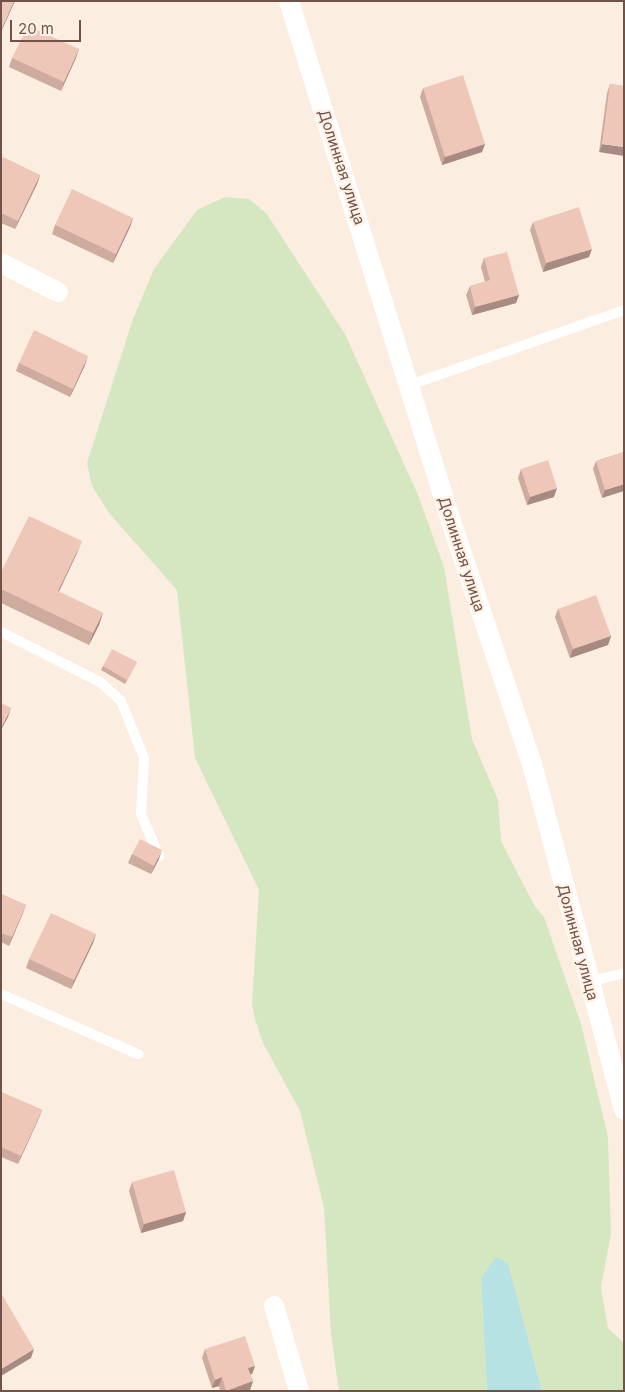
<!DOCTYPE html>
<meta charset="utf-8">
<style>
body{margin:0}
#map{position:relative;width:625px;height:1392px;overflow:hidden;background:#fbede0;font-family:Inter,sans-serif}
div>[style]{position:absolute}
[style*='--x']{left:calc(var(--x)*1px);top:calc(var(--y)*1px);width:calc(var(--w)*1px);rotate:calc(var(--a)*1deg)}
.green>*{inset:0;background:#d5e7c0}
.water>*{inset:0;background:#b6e2e3}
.lane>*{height:10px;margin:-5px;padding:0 5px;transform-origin:5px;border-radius:5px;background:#fff}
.street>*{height:20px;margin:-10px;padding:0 10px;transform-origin:10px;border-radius:10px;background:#fff}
.wall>*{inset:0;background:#ceab9f}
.shaded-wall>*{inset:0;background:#a78b82}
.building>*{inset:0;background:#efc7b9}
span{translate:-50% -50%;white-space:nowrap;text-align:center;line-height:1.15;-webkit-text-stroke:4.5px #fef1e6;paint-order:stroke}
.street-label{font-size:15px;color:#705249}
.frame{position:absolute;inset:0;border:2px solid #705249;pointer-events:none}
.scale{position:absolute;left:10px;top:20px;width:71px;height:22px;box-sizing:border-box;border:2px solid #705249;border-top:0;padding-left:6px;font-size:15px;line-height:18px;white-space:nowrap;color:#705249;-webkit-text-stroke:4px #fef1e6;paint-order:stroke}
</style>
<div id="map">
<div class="green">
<div style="clip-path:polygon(225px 197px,249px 199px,266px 213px,345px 334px,418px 495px,444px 567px,472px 739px,498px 800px,501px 841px,534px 905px,544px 917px,581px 1024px,608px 1137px,611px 1234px,601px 1287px,608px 1328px,624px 1343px,624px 1391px,542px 1391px,508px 1263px,481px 1278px,487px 1391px,339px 1391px,331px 1334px,324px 1207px,300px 1111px,263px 1043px,255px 1019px,252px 1004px,259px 890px,195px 758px,177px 590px,109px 513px,92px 486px,87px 463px,133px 319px,154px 269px,197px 210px)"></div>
</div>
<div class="water">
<div style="clip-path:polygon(496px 1257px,508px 1263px,542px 1391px,487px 1391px,481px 1278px)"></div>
</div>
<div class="lane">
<div style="--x:410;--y:385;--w:227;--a:-19.3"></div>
<div style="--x:1;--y:632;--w:111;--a:26.8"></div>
<div style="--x:100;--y:682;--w:28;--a:42"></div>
<div style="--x:121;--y:701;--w:61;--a:68"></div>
<div style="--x:144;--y:758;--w:56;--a:93.1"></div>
<div style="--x:141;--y:814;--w:46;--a:66.8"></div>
<div style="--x:588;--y:982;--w:37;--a:-14"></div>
<div style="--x:1;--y:994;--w:150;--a:23.7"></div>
</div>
<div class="street">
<div style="--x:289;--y:1;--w:545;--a:72.7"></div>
<div style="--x:451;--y:521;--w:256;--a:71.6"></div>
<div style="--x:532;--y:764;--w:358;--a:75.1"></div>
<div style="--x:1;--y:263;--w:64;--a:27"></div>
<div style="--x:274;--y:1306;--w:89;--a:73.6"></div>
</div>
<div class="wall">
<div style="clip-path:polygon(79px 49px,61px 91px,9px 67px,12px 58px)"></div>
<div style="clip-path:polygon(610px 84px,624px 86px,599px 152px,607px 93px)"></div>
<div style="clip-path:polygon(423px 88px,485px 144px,482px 152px,442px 165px,420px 97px)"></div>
<div style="clip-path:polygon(1px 161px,40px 175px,37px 184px,15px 229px,1px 223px)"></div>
<div style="clip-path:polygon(133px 218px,130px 227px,113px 263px,52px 234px,55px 225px)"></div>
<div style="clip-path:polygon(533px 222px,589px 257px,543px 272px,530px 230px)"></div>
<div style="clip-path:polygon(484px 258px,519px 295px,516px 303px,472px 315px,466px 295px,470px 286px,485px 282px,481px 267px)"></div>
<div style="clip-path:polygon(19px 363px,85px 365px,70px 397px,16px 371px)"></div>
<div style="clip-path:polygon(624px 452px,602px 498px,593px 469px,596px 461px)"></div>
<div style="clip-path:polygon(521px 469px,554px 497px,527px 505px,518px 478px)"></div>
<div style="clip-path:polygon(77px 553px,59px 592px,103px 613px,99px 625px,89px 645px,1px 603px,1px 572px)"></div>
<div style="clip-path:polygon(558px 609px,611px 636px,608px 645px,570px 658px,555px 617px)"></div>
<div style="clip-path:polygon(137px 662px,125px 684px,101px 670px,103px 666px)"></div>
<div style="clip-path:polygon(132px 854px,159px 859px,151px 874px,128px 863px)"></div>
<div style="clip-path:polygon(1px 894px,26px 905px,9px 946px,1px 942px)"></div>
<div style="clip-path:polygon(96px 934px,93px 943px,71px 989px,26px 968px,29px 959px)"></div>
<div style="clip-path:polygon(1px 1092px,42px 1110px,18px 1164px,1px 1157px)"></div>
<div style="clip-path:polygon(132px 1182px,186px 1212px,183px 1221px,141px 1233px,129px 1191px)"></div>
<div style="clip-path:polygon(205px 1349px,255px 1366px,252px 1374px,250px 1374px,253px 1381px,250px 1390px,247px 1391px,220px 1391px,219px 1386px,212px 1388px,202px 1358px)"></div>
</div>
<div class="shaded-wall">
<div style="clip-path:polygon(14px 1px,15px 1px,1px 32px,1px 30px)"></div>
<div style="clip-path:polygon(79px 49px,76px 58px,61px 91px,64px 82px)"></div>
<div style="clip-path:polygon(485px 144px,482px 152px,442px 165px,445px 157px)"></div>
<div style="clip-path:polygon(602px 144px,624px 147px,624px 156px,599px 152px)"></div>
<div style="clip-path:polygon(40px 175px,37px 184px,15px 229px,18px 221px)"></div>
<div style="clip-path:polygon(133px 218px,130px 227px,113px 263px,116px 254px)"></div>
<div style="clip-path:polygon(592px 249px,589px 257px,543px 272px,546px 263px)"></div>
<div style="clip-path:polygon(519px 295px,516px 303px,472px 315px,475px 307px)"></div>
<div style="clip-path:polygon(88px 356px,85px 365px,70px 397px,73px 389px)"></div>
<div style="clip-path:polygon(624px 484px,624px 491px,602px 498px,605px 490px)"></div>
<div style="clip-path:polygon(557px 488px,554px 497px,527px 505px,530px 497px)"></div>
<div style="clip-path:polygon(82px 541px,77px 553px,53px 603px,58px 591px)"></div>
<div style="clip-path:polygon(103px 613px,99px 625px,89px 645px,93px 633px)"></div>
<div style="clip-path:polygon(611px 636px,608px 645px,570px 658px,573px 649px)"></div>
<div style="clip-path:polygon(11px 708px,8px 717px,1px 730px,1px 728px)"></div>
<div style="clip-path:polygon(162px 850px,159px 859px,151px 874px,154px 866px)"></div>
<div style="clip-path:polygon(26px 905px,23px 913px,9px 946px,12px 937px)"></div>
<div style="clip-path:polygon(96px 934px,93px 943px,71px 989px,74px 980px)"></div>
<div style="clip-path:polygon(42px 1110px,39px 1118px,18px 1164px,21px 1156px)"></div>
<div style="clip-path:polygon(186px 1212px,183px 1221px,141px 1233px,144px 1224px)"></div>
<div style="clip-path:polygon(34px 1349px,31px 1358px,1px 1376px,1px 1369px)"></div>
<div style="clip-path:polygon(255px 1366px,252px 1374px,245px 1376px,248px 1368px)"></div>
<div style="clip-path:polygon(222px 1377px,219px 1386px,212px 1388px,215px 1380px)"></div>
<div style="clip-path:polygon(253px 1381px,250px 1390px,247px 1391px,226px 1391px)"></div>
</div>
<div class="building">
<div style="clip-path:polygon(1px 1px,14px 1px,1px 30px)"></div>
<div style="clip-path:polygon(28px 26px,79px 49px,64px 82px,12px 58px)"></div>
<div style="clip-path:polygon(463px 75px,485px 144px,445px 157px,423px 88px)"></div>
<div style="clip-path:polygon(610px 84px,624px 86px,624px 147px,602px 144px)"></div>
<div style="clip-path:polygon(3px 157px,40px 175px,18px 221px,1px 213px,1px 161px)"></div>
<div style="clip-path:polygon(72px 189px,133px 218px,116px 254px,55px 225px)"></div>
<div style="clip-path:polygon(579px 207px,592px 249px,546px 263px,533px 222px)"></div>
<div style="clip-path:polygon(507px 252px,519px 295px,475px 307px,470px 286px,490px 280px,484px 258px)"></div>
<div style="clip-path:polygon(34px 330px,88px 356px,73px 389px,19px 363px)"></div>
<div style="clip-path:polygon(624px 452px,624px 484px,605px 490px,596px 461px)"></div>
<div style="clip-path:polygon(548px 460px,557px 488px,530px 497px,521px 469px)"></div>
<div style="clip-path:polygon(29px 516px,82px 541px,58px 591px,103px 613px,93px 633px,1px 589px,1px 572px)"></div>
<div style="clip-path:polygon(596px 595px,611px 636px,573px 649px,558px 609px)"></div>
<div style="clip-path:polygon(112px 649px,137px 662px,127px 680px,103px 666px)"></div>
<div style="clip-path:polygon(1px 703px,11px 708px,1px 728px)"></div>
<div style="clip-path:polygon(140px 839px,162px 850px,154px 866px,132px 854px)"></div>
<div style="clip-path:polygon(1px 894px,26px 905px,12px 937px,1px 933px)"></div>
<div style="clip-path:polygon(51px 913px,96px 934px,74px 980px,29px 959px)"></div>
<div style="clip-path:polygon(1px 1092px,42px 1110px,21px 1156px,1px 1147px)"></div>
<div style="clip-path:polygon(174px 1170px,186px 1212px,144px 1224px,132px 1182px)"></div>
<div style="clip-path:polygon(1px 1293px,34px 1349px,1px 1369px)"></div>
<div style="clip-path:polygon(245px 1336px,255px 1366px,248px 1368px,253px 1381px,226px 1391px,222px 1377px,215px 1380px,205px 1349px)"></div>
</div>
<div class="street-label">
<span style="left:342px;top:167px;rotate:72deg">Долинная улица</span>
<span style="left:462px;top:554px;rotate:72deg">Долинная улица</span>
<span style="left:578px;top:942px;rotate:75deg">Долинная улица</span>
</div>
<div class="frame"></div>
<div class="scale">20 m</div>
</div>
